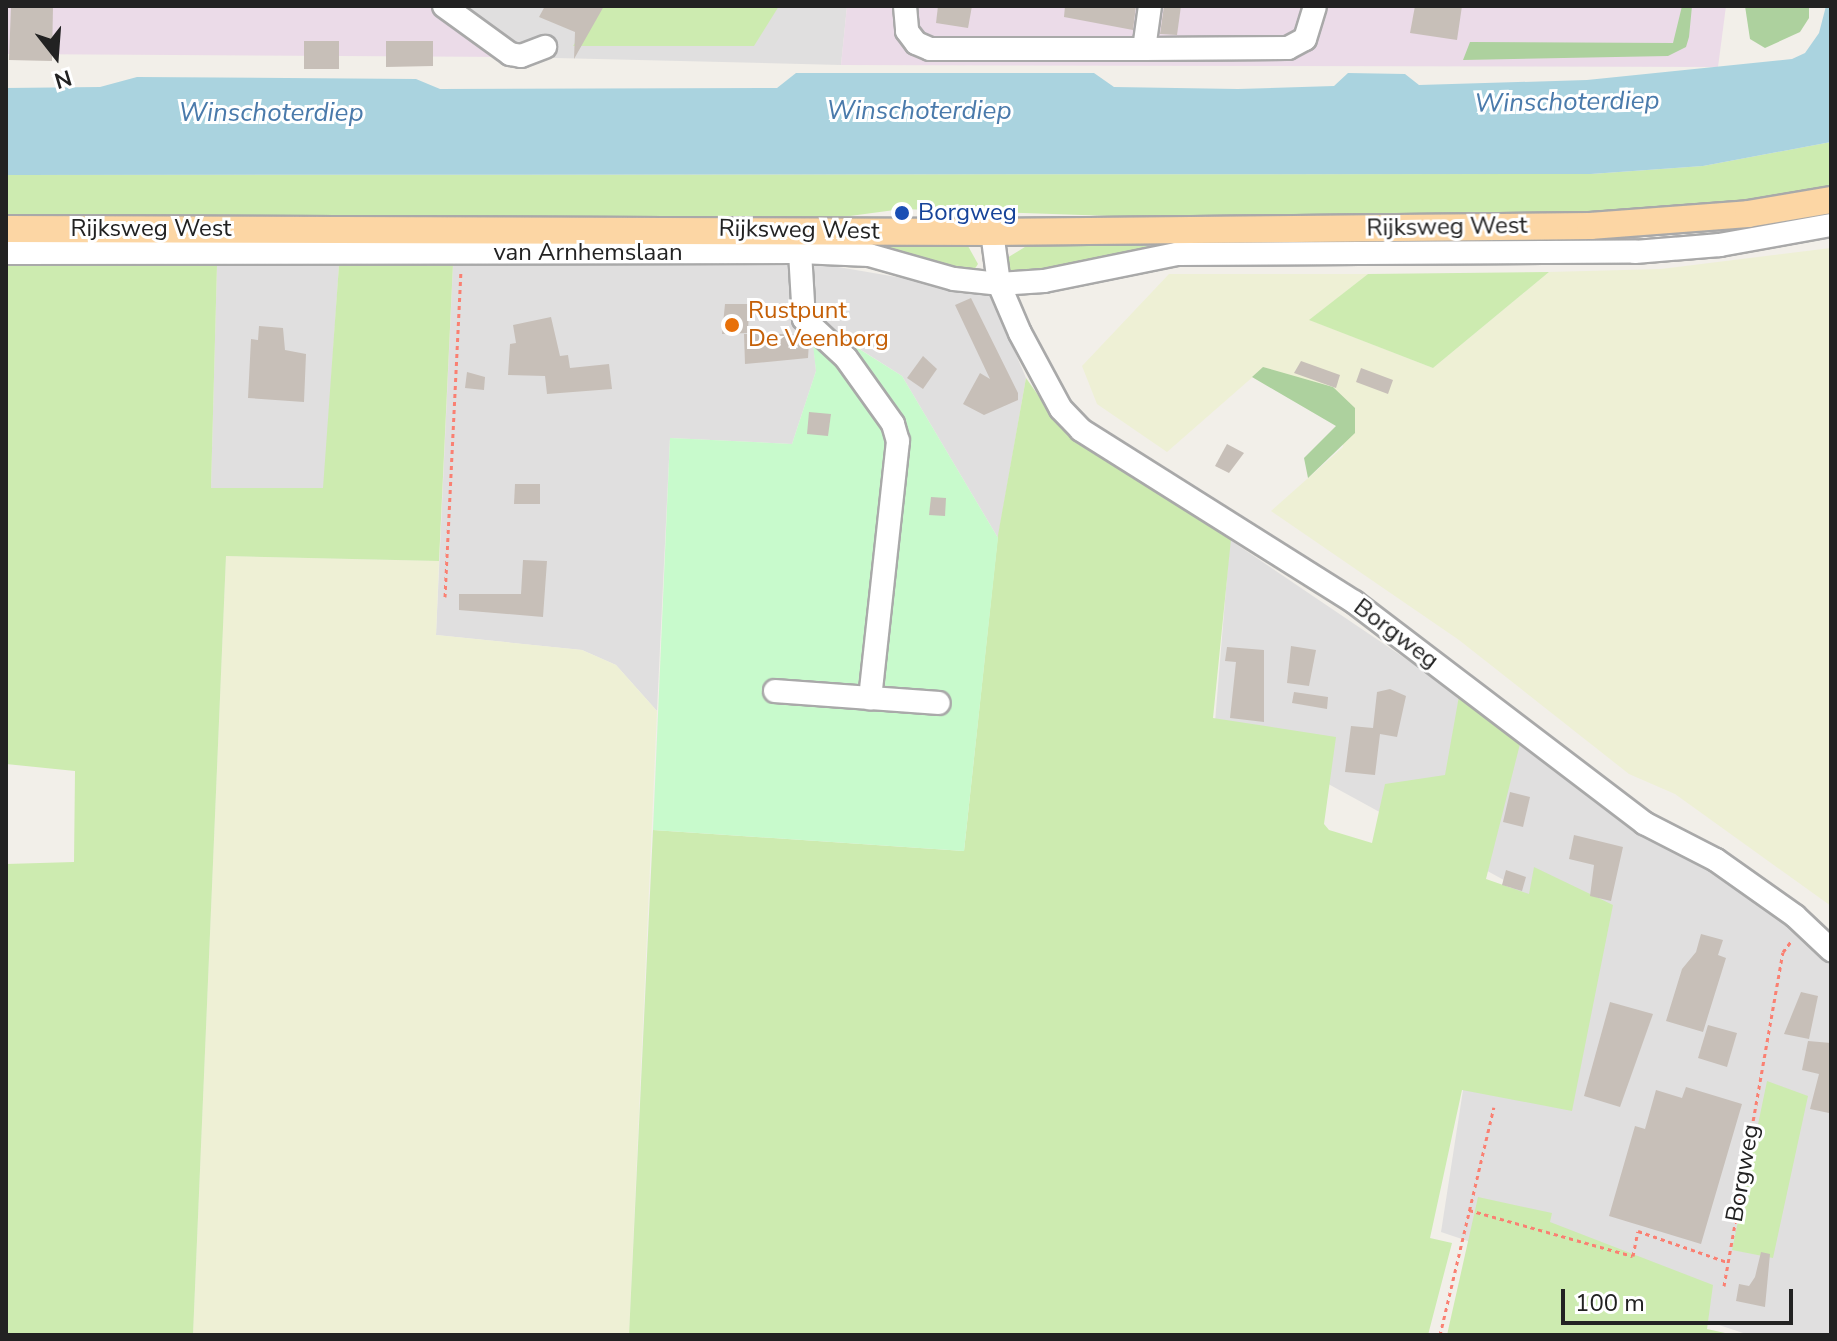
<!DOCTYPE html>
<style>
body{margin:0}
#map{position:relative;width:1837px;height:1341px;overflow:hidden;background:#f2efe9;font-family:"Nunito Sans",sans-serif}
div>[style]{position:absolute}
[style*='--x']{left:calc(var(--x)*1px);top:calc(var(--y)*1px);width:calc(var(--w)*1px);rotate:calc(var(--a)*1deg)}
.residential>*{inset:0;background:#e0dfdf}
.industrial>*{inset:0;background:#ebdbe8}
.farmland>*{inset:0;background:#eef0d5}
.grass>*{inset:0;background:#cdebb0}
.forest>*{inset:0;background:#add19e}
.park>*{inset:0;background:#c8facc}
.water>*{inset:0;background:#aad3df}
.building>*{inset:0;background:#c7bfb8}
.path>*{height:3px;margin-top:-1.5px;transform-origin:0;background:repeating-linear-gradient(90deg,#fa8072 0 4px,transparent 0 8px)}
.roads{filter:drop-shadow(2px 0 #a9a9a9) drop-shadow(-2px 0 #a9a9a9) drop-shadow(0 2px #a9a9a9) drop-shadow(0 -2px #a9a9a9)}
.minor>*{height:22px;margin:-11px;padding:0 11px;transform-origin:11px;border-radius:11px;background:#fff}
.major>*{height:26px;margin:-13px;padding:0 13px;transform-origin:13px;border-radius:13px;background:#fcd6a4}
.dots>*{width:22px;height:22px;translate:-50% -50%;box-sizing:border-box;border:4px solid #fff;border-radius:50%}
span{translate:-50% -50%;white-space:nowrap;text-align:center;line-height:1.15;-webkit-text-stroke:6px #fff;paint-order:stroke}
.transit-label{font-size:24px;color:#164399}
.left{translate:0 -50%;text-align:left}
.street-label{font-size:24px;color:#222}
.food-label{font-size:24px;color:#c56008}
.water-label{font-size:26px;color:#4a7aab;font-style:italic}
.frame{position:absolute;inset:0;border:8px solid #222;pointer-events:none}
.north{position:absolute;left:16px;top:16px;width:80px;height:80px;-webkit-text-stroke:6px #fff;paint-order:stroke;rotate:163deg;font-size:22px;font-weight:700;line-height:32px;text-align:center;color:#222}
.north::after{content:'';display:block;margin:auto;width:28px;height:36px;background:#222;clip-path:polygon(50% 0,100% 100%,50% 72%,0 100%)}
.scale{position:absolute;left:1561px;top:1289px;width:232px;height:36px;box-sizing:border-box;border:4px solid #222;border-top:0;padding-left:10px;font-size:24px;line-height:28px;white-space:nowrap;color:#222;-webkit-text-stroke:6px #fff;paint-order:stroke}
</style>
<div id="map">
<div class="residential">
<div style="clip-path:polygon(441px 6px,847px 6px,841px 65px,514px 57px)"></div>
<div style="clip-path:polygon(815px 263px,990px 293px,1026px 378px,998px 538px,902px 376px,811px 318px,816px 371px,792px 444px,670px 438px,657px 711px,616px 665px,582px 650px,436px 635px,453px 264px)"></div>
<div style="clip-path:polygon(217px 265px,339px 265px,324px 488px,211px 488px)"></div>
<div style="clip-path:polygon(1230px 540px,1831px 946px,1831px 1335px,1749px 1335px,1441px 1232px,1463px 1090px,1513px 885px,1215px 722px)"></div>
</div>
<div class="industrial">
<div style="clip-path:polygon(6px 6px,441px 6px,514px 57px,6px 54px)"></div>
<div style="clip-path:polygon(847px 6px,1726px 6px,1718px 67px,841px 65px)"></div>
</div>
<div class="farmland">
<div style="clip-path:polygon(1831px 248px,1831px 906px,1675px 794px,1629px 774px,1459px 640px,1271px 511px,1343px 447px,1333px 387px,1263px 368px,1167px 452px,1097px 404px,1082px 366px,1169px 274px,1368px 274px,1310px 320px,1433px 368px,1549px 272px,1661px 269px)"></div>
<div style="clip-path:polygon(226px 556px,439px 561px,436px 635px,582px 650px,616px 665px,657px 711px,629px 1335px,193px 1335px)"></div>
</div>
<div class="grass">
<div style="clip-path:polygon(600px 6px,779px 6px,754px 46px,573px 46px)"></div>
<div style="clip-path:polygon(1831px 142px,1831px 191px,1653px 214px,1169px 218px,902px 209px,835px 218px,6px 219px,6px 175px,1591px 174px,1703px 166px)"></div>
<div style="clip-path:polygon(851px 242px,968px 246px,978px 264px,972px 273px)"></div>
<div style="clip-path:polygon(1033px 242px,1155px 246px,1163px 247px,1014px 276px,1006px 267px,1007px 258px)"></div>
<div style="clip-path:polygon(453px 264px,439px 561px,226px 556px,193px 1335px,6px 1335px,6px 864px,74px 862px,75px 771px,6px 764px,6px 266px,217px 265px,211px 488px,323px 488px,339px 265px)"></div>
<div style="clip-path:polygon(1549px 272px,1433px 368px,1309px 320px,1368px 274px)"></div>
<div style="clip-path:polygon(1026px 378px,1050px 412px,1091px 449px,1231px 539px,1213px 718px,1336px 737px,1324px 824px,1329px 830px,1372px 843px,1385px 784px,1445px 775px,1459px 696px,1520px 744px,1486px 879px,1529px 894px,1534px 867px,1613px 905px,1572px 1111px,1462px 1090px,1430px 1238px,1452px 1243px,1428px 1335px,629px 1335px,653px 830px,964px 851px,998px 535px)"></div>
<div style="clip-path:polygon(1767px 1081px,1808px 1096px,1773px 1258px,1732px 1250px)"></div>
<div style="clip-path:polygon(1478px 1197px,1552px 1213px,1550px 1222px,1713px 1285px,1707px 1329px,1734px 1335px,1447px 1335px)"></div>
</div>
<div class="forest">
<div style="clip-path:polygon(1682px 6px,1692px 6px,1689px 37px,1686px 47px,1668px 56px,1463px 60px,1470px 42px,1673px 43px)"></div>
<div style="clip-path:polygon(1745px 6px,1809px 6px,1809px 18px,1800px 32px,1765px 48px,1750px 39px)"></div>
<div style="clip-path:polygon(1263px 367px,1333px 387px,1355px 408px,1355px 433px,1308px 478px,1304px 458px,1336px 426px,1252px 377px)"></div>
</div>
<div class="park">
<div style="clip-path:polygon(810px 318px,902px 376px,998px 538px,964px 851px,653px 830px,670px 438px,792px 444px,816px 371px)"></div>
</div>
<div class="water">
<div style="clip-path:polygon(1826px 6px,1831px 6px,1831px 142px,1703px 166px,1591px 174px,6px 175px,6px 88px,100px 87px,137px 77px,416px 79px,440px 89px,777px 88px,796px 73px,1094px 73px,1114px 87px,1238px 89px,1334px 86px,1348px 73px,1405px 74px,1419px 85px,1587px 80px,1792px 59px,1805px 53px,1819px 33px)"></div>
</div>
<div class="building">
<div style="clip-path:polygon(11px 6px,53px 6px,52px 61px,9px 60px)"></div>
<div style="clip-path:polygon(545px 6px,604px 6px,574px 59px,575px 32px,539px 17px)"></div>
<div style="clip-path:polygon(938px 6px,972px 6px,968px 28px,936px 23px)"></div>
<div style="clip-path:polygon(1065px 6px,1136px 6px,1133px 30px,1064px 17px)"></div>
<div style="clip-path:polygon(1164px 6px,1181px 6px,1177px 35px,1160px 34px)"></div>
<div style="clip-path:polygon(1415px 6px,1462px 6px,1457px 40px,1410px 33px)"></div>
<div style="clip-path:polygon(304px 41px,339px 41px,339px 69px,304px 69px)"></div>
<div style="clip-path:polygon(386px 41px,433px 41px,433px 66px,386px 67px)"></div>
<div style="clip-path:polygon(971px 298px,1018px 393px,1018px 400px,984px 415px,963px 404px,980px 373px,990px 379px,955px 305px)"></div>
<div style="clip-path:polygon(725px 304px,749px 304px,748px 333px,722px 334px)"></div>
<div style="clip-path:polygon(551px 317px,560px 356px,568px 355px,570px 368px,609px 364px,612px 389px,547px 394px,545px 376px,508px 375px,510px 344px,516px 343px,513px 325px)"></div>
<div style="clip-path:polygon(259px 326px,283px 328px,285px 350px,306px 354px,304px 402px,248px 398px,251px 339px,258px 340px)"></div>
<div style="clip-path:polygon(744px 334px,799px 334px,809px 342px,808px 358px,745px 364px)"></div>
<div style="clip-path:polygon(923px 356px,937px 369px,923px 389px,907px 378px)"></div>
<div style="clip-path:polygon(1301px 361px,1340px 375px,1336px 388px,1294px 373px)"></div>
<div style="clip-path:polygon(1361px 368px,1393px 380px,1388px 394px,1356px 382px)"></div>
<div style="clip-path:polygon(467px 372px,485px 377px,484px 390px,465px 388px)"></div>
<div style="clip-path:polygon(809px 412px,831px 414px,828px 436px,807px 434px)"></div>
<div style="clip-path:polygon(1227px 444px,1244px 453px,1229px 473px,1215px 466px)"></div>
<div style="clip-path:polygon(515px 484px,540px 484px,540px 504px,514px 504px)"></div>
<div style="clip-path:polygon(931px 497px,946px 498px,945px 516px,929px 515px)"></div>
<div style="clip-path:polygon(523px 560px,547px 561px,543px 617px,459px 610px,459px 594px,521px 594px)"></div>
<div style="clip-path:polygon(1291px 646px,1316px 650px,1309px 686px,1287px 683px)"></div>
<div style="clip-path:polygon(1227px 647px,1264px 650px,1264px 722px,1230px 718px,1236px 662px,1225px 661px)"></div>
<div style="clip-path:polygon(1390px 689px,1406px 696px,1397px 737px,1380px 734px,1375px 775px,1345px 772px,1351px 726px,1373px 728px,1377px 692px)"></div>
<div style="clip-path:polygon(1294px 692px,1328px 697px,1327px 709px,1292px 703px)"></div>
<div style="clip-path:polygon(1510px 792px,1530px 797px,1523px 827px,1503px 822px)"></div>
<div style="clip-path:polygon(1574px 835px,1623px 847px,1611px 901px,1590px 896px,1594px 865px,1569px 859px)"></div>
<div style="clip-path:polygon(1506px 870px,1526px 877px,1522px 891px,1502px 885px)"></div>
<div style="clip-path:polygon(1701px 934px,1723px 940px,1718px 955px,1726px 958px,1703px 1032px,1666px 1021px,1682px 969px,1696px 952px)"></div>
<div style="clip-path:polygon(1801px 992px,1818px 996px,1809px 1039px,1784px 1034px)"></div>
<div style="clip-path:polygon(1610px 1002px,1653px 1014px,1620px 1107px,1584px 1096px)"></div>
<div style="clip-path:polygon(1708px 1025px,1737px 1033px,1727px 1067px,1698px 1058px)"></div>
<div style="clip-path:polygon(1808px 1041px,1831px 1043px,1829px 1113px,1810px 1109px,1819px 1074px,1802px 1070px)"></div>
<div style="clip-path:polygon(1686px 1087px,1742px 1104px,1701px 1244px,1609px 1216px,1635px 1126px,1645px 1129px,1656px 1090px,1682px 1098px)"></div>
<div style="clip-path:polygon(1761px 1252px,1770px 1254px,1765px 1307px,1736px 1301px,1739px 1284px,1749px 1286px,1755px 1277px)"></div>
</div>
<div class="path">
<div style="--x:445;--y:597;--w:327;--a:-87.2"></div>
<div style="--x:1469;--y:1210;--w:170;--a:15.7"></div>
<div style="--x:1633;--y:1256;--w:25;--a:-79"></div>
<div style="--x:1638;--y:1231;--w:94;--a:19.2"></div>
<div style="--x:1724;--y:1286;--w:339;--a:-80"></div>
<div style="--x:1783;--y:952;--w:15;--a:-53"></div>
<div style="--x:1440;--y:1335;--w:234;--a:-76.7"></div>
</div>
<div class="roads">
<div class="minor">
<div style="--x:444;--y:6;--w:82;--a:36"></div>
<div style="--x:510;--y:54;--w:11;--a:10"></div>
<div style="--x:521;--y:56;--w:26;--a:-21"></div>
<div style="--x:905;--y:6;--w:25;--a:85"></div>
<div style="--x:907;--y:31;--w:15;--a:53"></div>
<div style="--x:916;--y:43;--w:15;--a:23"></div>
<div style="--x:930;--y:49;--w:214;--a:0"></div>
<div style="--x:1144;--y:49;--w:144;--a:-0.4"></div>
<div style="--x:1288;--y:48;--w:19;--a:-28"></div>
<div style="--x:1305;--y:39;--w:34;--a:-73"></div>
<div style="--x:1144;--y:49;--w:43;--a:-82.1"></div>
<div style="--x:992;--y:232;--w:52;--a:82.3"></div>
<div style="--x:999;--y:284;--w:53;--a:66.8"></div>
<div style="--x:1020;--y:333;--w:86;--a:61.7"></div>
<div style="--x:1061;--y:409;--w:29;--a:46"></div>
<div style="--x:1081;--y:430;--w:323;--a:32.2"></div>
<div style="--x:1354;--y:602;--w:365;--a:37.3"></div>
<div style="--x:1644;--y:823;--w:81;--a:27.2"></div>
<div style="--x:1716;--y:860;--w:97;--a:35.3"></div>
<div style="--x:1795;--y:916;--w:50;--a:43.4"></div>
<div style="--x:800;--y:252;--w:67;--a:86.6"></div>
<div style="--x:804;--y:319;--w:57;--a:42.9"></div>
<div style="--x:846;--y:358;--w:81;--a:54.5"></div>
<div style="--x:893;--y:424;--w:18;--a:74"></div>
<div style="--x:898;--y:441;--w:259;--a:96.2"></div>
<div style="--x:6;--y:253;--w:794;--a:-0.07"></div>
<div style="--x:800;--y:252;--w:69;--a:2.5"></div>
<div style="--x:869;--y:255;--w:88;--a:15.8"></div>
<div style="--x:954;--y:279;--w:45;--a:6.3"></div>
<div style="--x:999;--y:284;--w:45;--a:-3.8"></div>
<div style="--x:1044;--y:281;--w:136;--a:-11.5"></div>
<div style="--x:1177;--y:254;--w:458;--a:-0.3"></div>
<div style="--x:1635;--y:252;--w:85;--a:-4.7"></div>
<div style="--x:1720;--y:245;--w:113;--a:-10.2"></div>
<div style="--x:775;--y:691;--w:164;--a:4.2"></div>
</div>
<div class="major">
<div style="--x:6;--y:229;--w:986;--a:0.17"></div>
<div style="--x:992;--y:232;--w:598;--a:-0.57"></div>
<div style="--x:1590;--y:226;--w:158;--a:-4.3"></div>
<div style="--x:1748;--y:214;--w:84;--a:-9.6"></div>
</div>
</div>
<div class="dots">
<div style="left:902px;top:213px;background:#1a4fb4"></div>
<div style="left:732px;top:325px;background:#e8710a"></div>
</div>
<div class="transit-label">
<span class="left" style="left:918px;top:213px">Borgweg</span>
</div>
<div class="street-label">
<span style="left:1447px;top:227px;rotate:-1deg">Rijksweg West</span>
<span style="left:151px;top:229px">Rijksweg West</span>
<span style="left:799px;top:230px;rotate:1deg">Rijksweg West</span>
<span style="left:588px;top:253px">van Arnhemslaan</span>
<span style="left:1396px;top:634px;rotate:37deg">Borgweg</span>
<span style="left:1743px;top:1173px;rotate:-80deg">Borgweg</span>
</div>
<div class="food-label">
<span class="left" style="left:748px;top:325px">Rustpunt<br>De Veenborg</span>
</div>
<div class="water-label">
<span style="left:1567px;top:102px;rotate:-1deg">Winschoterdiep</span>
<span style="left:919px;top:111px">Winschoterdiep</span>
<span style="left:271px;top:113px">Winschoterdiep</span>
</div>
<div class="frame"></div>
<div class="north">N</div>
<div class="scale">100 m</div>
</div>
